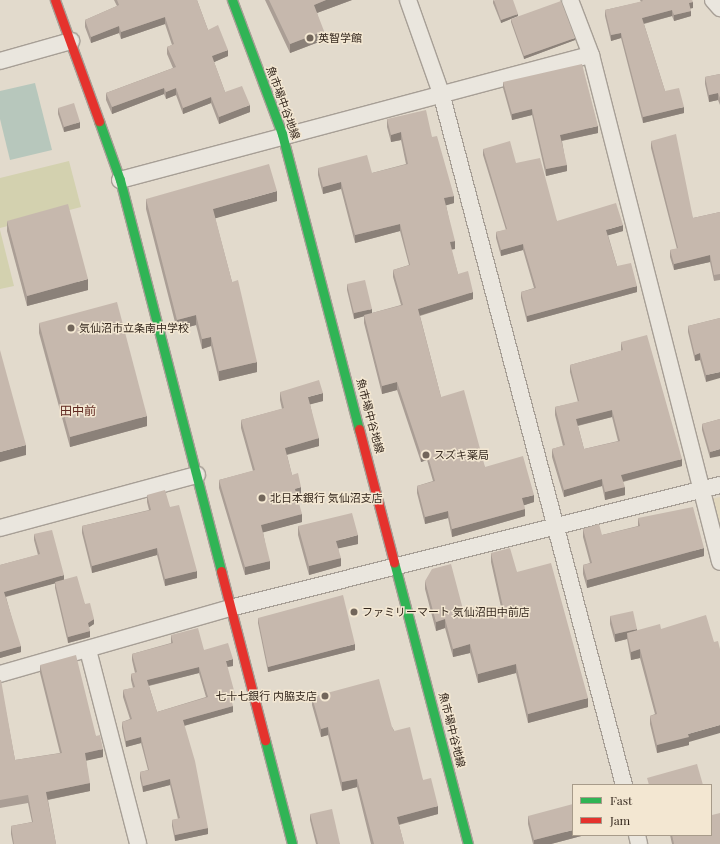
<!DOCTYPE html>
<meta charset="utf-8">
<style>
body{margin:0}
#map{position:relative;width:720px;height:844px;overflow:hidden;background:#e2dacc;font-family:"Playfair Display","Noto Sans JP",serif}
div>[style]{position:absolute}
[style*='--x']{left:calc(var(--x)*1px);top:calc(var(--y)*1px);width:calc(var(--w)*1px);rotate:calc(var(--a)*1deg)}
.farmland>*{inset:0;background:#e1d7bd}
.green>*{inset:0;background:#d3d1af}
.water>*{inset:0;background:#b7c7bc}
.roads{filter:drop-shadow(1px 0 #a79f96) drop-shadow(-1px 0 #a79f96) drop-shadow(0 1px #a79f96) drop-shadow(0 -1px #a79f96)}
.street>*{height:16px;margin:-8px;padding:0 8px;transform-origin:8px;border-radius:8px;background:#eae6de}
.fast>*{height:9px;margin:-4.5px;padding:0 4.5px;transform-origin:4.5px;border-radius:4.5px;background:#30b455}
.jam>*{height:9px;margin:-4.5px;padding:0 4.5px;transform-origin:4.5px;border-radius:4.5px;background:#e5322d}
.wall>*{inset:0;background:#aa9e95}
.shaded-wall>*{inset:0;background:#8b8179}
.building>*{inset:0;background:#c6b8ad}
.dots>*{width:11px;height:11px;translate:-50% -50%;box-sizing:border-box;border:2px solid #f3e7d2;border-radius:50%}
span{translate:-50% -50%;white-space:nowrap;text-align:center;line-height:1.15;-webkit-text-stroke:3px #f3e7d2;paint-order:stroke}
.poi-label{font-size:11px;color:#35281e}
.left{translate:0 -50%;text-align:left}
.right{translate:-100% -50%;text-align:right}
.street-label{font-size:11px;color:#35281e}
.neighbourhood-label{font-size:12px;color:#602820}
.legend{position:absolute;left:572px;top:784px;width:140px;height:52px;box-sizing:border-box;background:#f3e7d2;border:1px solid #a79b8a;margin:0;padding:5px 7px;list-style:none;font-size:12px;color:#35281e}
.legend li{display:flex;align-items:center;gap:8px;height:20px}
.legend b{width:20px;border:1px solid #a79b8a}
</style>
<div id="map">
<div class="farmland">
<div style="clip-path:polygon(720px 497px,720px 530px,711px 499px)"></div>
</div>
<div class="green">
<div style="clip-path:polygon(69px 161px,81px 207px,0 228px,0 178px)"></div>
<div style="clip-path:polygon(0 230px,14px 286px,0 289px)"></div>
</div>
<div class="water">
<div style="clip-path:polygon(35px 83px,52px 150px,10px 160px,0 119px,0 91px)"></div>
</div>
<div class="roads">
<div class="street">
<div style="--x:408;--y:0;--w:99;--a:70.5"></div>
<div style="--x:441;--y:93;--w:716;--a:75.19"></div>
<div style="--x:570;--y:0;--w:59;--a:69.1"></div>
<div style="--x:591;--y:55;--w:523;--a:75.72"></div>
<div style="--x:713;--y:0;--w:11;--a:49"></div>
<div style="--x:0;--y:61;--w:74;--a:-15.7"></div>
<div style="--x:120;--y:180;--w:487;--a:-14.9"></div>
<div style="--x:0;--y:528;--w:204;--a:-15.1"></div>
<div style="--x:88;--y:650;--w:200;--a:75.5"></div>
<div style="--x:0;--y:674;--w:239;--a:-16"></div>
<div style="--x:230;--y:608;--w:505;--a:-14.09"></div>
<div style="--x:637;--y:835;--w:9;--a:77"></div>
</div>
<div class="fast">
<div style="--x:232;--y:0;--w:143;--a:69.5"></div>
<div style="--x:282;--y:134;--w:305;--a:75.4"></div>
<div style="--x:99;--y:121;--w:63;--a:70.4"></div>
<div style="--x:120;--y:180;--w:404;--a:75.5"></div>
<div style="--x:394;--y:562;--w:292;--a:75.3"></div>
<div style="--x:265;--y:740;--w:107;--a:75.4"></div>
</div>
<div class="jam">
<div style="--x:55;--y:0;--w:129;--a:70"></div>
<div style="--x:359;--y:429;--w:138;--a:75.3"></div>
<div style="--x:221;--y:571;--w:175;--a:75.4"></div>
</div>
</div>
<div class="wall">
<div style="clip-path:polygon(114px 0,197px 0,208px 30px,228px 56px,214px 62px,225px 92px,250px 112px,219px 124px,211px 103px,183px 114px,176px 95px,166px 99px,164px 94px,112px 114px,106px 100px,106px 93px,173px 68px,167px 54px,167px 47px,172px 45px,165px 24px,121px 39px,119px 33px,91px 43px,85px 27px,85px 20px,117px 6px)"></div>
<div style="clip-path:polygon(265px 0,352px 0,317px 13px,324px 40px,290px 53px)"></div>
<div style="clip-path:polygon(493px 0,518px 16px,501px 23px,493px 3px)"></div>
<div style="clip-path:polygon(640px 0,692px 0,693px 8px,690px 8px,691px 16px,674px 21px,672px 16px,644px 24px,665px 91px,684px 113px,643px 123px,621px 38px,611px 41px,605px 16px,605px 10px,641px 2px)"></div>
<div style="clip-path:polygon(511px 19px,575px 40px,524px 59px,511px 22px)"></div>
<div style="clip-path:polygon(720px 74px,720px 105px,718px 100px,709px 102px,705px 84px,705px 77px)"></div>
<div style="clip-path:polygon(503px 82px,598px 133px,562px 141px,567px 171px,546px 176px,532px 115px,512px 120px,503px 88px)"></div>
<div style="clip-path:polygon(58px 108px,80px 128px,64px 132px,58px 114px)"></div>
<div style="clip-path:polygon(387px 119px,432px 137px,454px 203px,446px 205px,455px 249px,451px 249px,458px 274px,473px 299px,420px 316px,441px 397px,485px 467px,534px 502px,524px 505px,525px 516px,452px 537px,448px 518px,425px 524px,417px 493px,417px 486px,433px 481px,427px 460px,421px 462px,397px 390px,382px 394px,364px 323px,364px 316px,354px 319px,347px 290px,347px 284px,372px 313px,401px 305px,393px 277px,393px 270px,409px 265px,400px 231px,355px 243px,341px 189px,323px 194px,318px 175px,318px 168px,372px 173px,406px 164px,401px 140px,391px 142px,387px 127px)"></div>
<div style="clip-path:polygon(651px 141px,693px 218px,720px 212px,720px 280px,714px 281px,710px 262px,674px 270px,670px 257px,670px 250px,677px 249px,651px 148px)"></div>
<div style="clip-path:polygon(483px 149px,516px 163px,557px 221px,623px 231px,608px 235px,617px 266px,637px 292px,527px 322px,521px 298px,521px 292px,534px 288px,523px 250px,501px 256px,496px 238px,496px 232px,506px 230px,483px 155px)"></div>
<div style="clip-path:polygon(146px 199px,277px 201px,215px 218px,232px 282px,257px 372px,219px 381px,211px 346px,202px 349px,196px 325px,177px 330px,146px 209px)"></div>
<div style="clip-path:polygon(7px 221px,88px 290px,27px 306px,7px 231px)"></div>
<div style="clip-path:polygon(720px 318px,706px 382px,700px 360px,695px 361px,688px 332px,688px 326px)"></div>
<div style="clip-path:polygon(39px 323px,147px 426px,70px 447px,39px 333px)"></div>
<div style="clip-path:polygon(evenodd,621px 342px,682px 466px,623px 482px,625px 495px,605px 500px,602px 486px,564px 497px,552px 457px,552px 449px,563px 446px,555px 415px,555px 407px,578px 402px,570px 372px,570px 365px,621px 351px,621px 342px,612px 417px,618px 441px,584px 449px,578px 426px,612px 417px)"></div>
<div style="clip-path:polygon(280px 392px,323px 401px,310px 404px,319px 446px,287px 455px,292px 475px,301px 495px,297px 496px,302px 522px,263px 532px,270px 569px,245px 575px,219px 488px,219px 480px,253px 471px,241px 428px,241px 420px,282px 409px,280px 400px)"></div>
<div style="clip-path:polygon(720px 419px,710px 458px,702px 430px,702px 424px)"></div>
<div style="clip-path:polygon(147px 495px,170px 507px,197px 578px,165px 586px,157px 555px,92px 573px,82px 533px,82px 526px,149px 510px,147px 502px)"></div>
<div style="clip-path:polygon(638px 518px,704px 556px,587px 588px,583px 574px,583px 565px,590px 563px,583px 537px,583px 529px,602px 535px,638px 526px)"></div>
<div style="clip-path:polygon(298px 526px,358px 544px,338px 548px,341px 566px,309px 575px,298px 535px)"></div>
<div style="clip-path:polygon(34px 534px,64px 580px,85px 604px,94px 624px,89px 627px,90px 637px,68px 643px,55px 588px,55px 583px,6px 597px,21px 652px,0 658px,0 565px,38px 555px,34px 540px)"></div>
<div style="clip-path:polygon(491px 553px,517px 572px,588px 707px,528px 723px,516px 673px,478px 683px,470px 653px,453px 657px,445px 628px,436px 631px,425px 589px,425px 581px,465px 617px,501px 607px,491px 562px)"></div>
<div style="clip-path:polygon(610px 616px,637px 631px,689px 742px,689px 745px,657px 753px,650px 724px,650px 716px,655px 714px,640px 658px,631px 660px,627px 639px,615px 642px,610px 624px)"></div>
<div style="clip-path:polygon(258px 618px,355px 650px,268px 672px,258px 623px)"></div>
<div style="clip-path:polygon(evenodd,171px 635px,204px 650px,233px 666px,227px 667px,235px 700px,231px 701px,233px 712px,184px 726px,208px 834px,175px 841px,172px 826px,172px 820px,178px 819px,170px 785px,143px 792px,140px 778px,140px 772px,148px 770px,141px 743px,126px 747px,122px 728px,122px 722px,130px 719px,123px 697px,123px 690px,133px 688px,131px 680px,131px 674px,135px 673px,132px 660px,132px 654px,171px 643px,171px 635px,199px 673px,206px 697px,157px 712px,149px 686px,199px 673px)"></div>
<div style="clip-path:polygon(40px 665px,96px 736px,103px 757px,86px 760px,90px 791px,48px 800px,56px 844px,13px 844px,11px 834px,11px 826px,32px 822px,28px 803px,0 808px,0 680px,15px 760px,60px 753px,40px 673px)"></div>
<div style="clip-path:polygon(312px 697px,392px 727px,423px 780px,438px 814px,399px 825px,404px 844px,371px 844px,357px 787px,342px 791px,328px 735px,321px 737px,312px 705px)"></div>
<div style="clip-path:polygon(310px 814px,340px 844px,316px 844px,310px 820px)"></div>
<div style="clip-path:polygon(712px 815px,720px 844px,672px 844px,670px 835px,711px 835px)"></div>
<div style="clip-path:polygon(528px 816px,573px 835px,585px 835px,551px 844px,533px 844px,528px 824px)"></div>
</div>
<div class="shaded-wall">
<div style="clip-path:polygon(326px 0,352px 0,314px 14px,314px 5px)"></div>
<div style="clip-path:polygon(693px 2px,693px 8px,689px 9px,689px 3px)"></div>
<div style="clip-path:polygon(672px 10px,672px 16px,642px 24px,642px 18px)"></div>
<div style="clip-path:polygon(691px 11px,691px 16px,674px 21px,674px 15px)"></div>
<div style="clip-path:polygon(518px 14px,518px 16px,501px 23px,501px 20px)"></div>
<div style="clip-path:polygon(165px 17px,165px 24px,121px 39px,121px 32px)"></div>
<div style="clip-path:polygon(119px 26px,119px 33px,91px 43px,91px 37px)"></div>
<div style="clip-path:polygon(324px 31px,324px 40px,290px 53px,290px 44px)"></div>
<div style="clip-path:polygon(621px 33px,621px 38px,611px 41px,611px 35px)"></div>
<div style="clip-path:polygon(575px 38px,575px 40px,524px 59px,524px 56px)"></div>
<div style="clip-path:polygon(228px 50px,228px 56px,212px 63px,212px 56px)"></div>
<div style="clip-path:polygon(164px 88px,164px 94px,112px 114px,112px 107px)"></div>
<div style="clip-path:polygon(176px 88px,176px 95px,166px 99px,166px 92px)"></div>
<div style="clip-path:polygon(718px 93px,718px 100px,709px 102px,709px 95px)"></div>
<div style="clip-path:polygon(211px 97px,211px 103px,183px 114px,183px 108px)"></div>
<div style="clip-path:polygon(250px 105px,250px 112px,219px 124px,219px 117px)"></div>
<div style="clip-path:polygon(684px 107px,684px 113px,643px 123px,643px 117px)"></div>
<div style="clip-path:polygon(532px 109px,532px 115px,512px 120px,512px 114px)"></div>
<div style="clip-path:polygon(80px 122px,80px 128px,64px 132px,64px 127px)"></div>
<div style="clip-path:polygon(598px 126px,598px 133px,560px 141px,560px 135px)"></div>
<div style="clip-path:polygon(401px 132px,401px 140px,391px 142px,391px 135px)"></div>
<div style="clip-path:polygon(567px 165px,567px 171px,546px 176px,546px 169px)"></div>
<div style="clip-path:polygon(341px 182px,341px 189px,323px 194px,323px 187px)"></div>
<div style="clip-path:polygon(277px 191px,277px 201px,213px 219px,213px 209px)"></div>
<div style="clip-path:polygon(454px 196px,454px 203px,444px 206px,444px 198px)"></div>
<div style="clip-path:polygon(400px 224px,400px 231px,355px 243px,355px 235px)"></div>
<div style="clip-path:polygon(623px 225px,623px 231px,606px 236px,606px 230px)"></div>
<div style="clip-path:polygon(455px 241px,455px 249px,450px 250px,450px 242px)"></div>
<div style="clip-path:polygon(523px 244px,523px 250px,501px 256px,501px 250px)"></div>
<div style="clip-path:polygon(710px 255px,710px 262px,674px 270px,674px 264px)"></div>
<div style="clip-path:polygon(88px 279px,88px 290px,27px 306px,27px 296px)"></div>
<div style="clip-path:polygon(637px 286px,637px 292px,527px 322px,527px 316px)"></div>
<div style="clip-path:polygon(473px 292px,473px 299px,418px 316px,418px 309px)"></div>
<div style="clip-path:polygon(372px 309px,372px 314px,354px 319px,354px 313px)"></div>
<div style="clip-path:polygon(196px 315px,196px 325px,177px 330px,177px 320px)"></div>
<div style="clip-path:polygon(211px 337px,211px 346px,202px 349px,202px 339px)"></div>
<div style="clip-path:polygon(700px 353px,700px 360px,695px 361px,695px 355px)"></div>
<div style="clip-path:polygon(257px 362px,257px 372px,219px 381px,219px 371px)"></div>
<div style="clip-path:polygon(720px 372px,720px 378px,706px 382px,706px 375px)"></div>
<div style="clip-path:polygon(397px 382px,397px 390px,382px 394px,382px 386px)"></div>
<div style="clip-path:polygon(323px 393px,323px 401px,308px 405px,308px 397px)"></div>
<div style="clip-path:polygon(612px 410px,612px 417px,576px 426px,576px 419px)"></div>
<div style="clip-path:polygon(147px 416px,147px 426px,70px 447px,70px 437px)"></div>
<div style="clip-path:polygon(319px 438px,319px 446px,285px 455px,285px 448px)"></div>
<div style="clip-path:polygon(26px 445px,26px 455px,0 462px,0 452px)"></div>
<div style="clip-path:polygon(720px 449px,720px 456px,710px 458px,710px 452px)"></div>
<div style="clip-path:polygon(427px 453px,427px 460px,421px 462px,421px 454px)"></div>
<div style="clip-path:polygon(682px 459px,682px 466px,621px 482px,621px 475px)"></div>
<div style="clip-path:polygon(602px 479px,602px 486px,564px 497px,564px 490px)"></div>
<div style="clip-path:polygon(301px 487px,301px 495px,295px 496px,295px 489px)"></div>
<div style="clip-path:polygon(625px 487px,625px 495px,605px 500px,605px 492px)"></div>
<div style="clip-path:polygon(534px 495px,534px 502px,522px 506px,522px 498px)"></div>
<div style="clip-path:polygon(525px 509px,525px 516px,452px 537px,452px 529px)"></div>
<div style="clip-path:polygon(448px 511px,448px 518px,425px 524px,425px 517px)"></div>
<div style="clip-path:polygon(302px 514px,302px 522px,261px 533px,261px 525px)"></div>
<div style="clip-path:polygon(358px 535px,358px 544px,336px 549px,336px 541px)"></div>
<div style="clip-path:polygon(157px 548px,157px 555px,92px 573px,92px 566px)"></div>
<div style="clip-path:polygon(704px 548px,704px 556px,587px 588px,587px 580px)"></div>
<div style="clip-path:polygon(341px 558px,341px 566px,309px 575px,309px 566px)"></div>
<div style="clip-path:polygon(270px 561px,270px 569px,245px 575px,245px 567px)"></div>
<div style="clip-path:polygon(197px 571px,197px 578px,165px 586px,165px 579px)"></div>
<div style="clip-path:polygon(64px 575px,64px 581px,4px 597px,4px 592px)"></div>
<div style="clip-path:polygon(94px 619px,94px 624px,88px 628px,88px 623px)"></div>
<div style="clip-path:polygon(445px 619px,445px 628px,436px 631px,436px 622px)"></div>
<div style="clip-path:polygon(637px 629px,637px 637px,627px 633px,627px 639px,615px 642px,615px 634px)"></div>
<div style="clip-path:polygon(90px 631px,90px 637px,68px 643px,68px 637px)"></div>
<div style="clip-path:polygon(355px 644px,355px 650px,268px 672px,268px 667px)"></div>
<div style="clip-path:polygon(470px 644px,470px 653px,453px 657px,453px 649px)"></div>
<div style="clip-path:polygon(21px 646px,21px 652px,0 658px,0 652px)"></div>
<div style="clip-path:polygon(640px 649px,640px 658px,631px 660px,631px 652px)"></div>
<div style="clip-path:polygon(233px 659px,233px 666px,226px 667px,226px 661px)"></div>
<div style="clip-path:polygon(516px 664px,516px 673px,478px 683px,478px 674px)"></div>
<div style="clip-path:polygon(199px 667px,199px 673px,147px 686px,147px 680px)"></div>
<div style="clip-path:polygon(235px 694px,235px 700px,230px 702px,230px 696px)"></div>
<div style="clip-path:polygon(588px 698px,588px 707px,528px 723px,528px 714px)"></div>
<div style="clip-path:polygon(233px 706px,233px 712px,183px 726px,183px 720px)"></div>
<div style="clip-path:polygon(720px 725px,720px 733px,689px 742px,689px 745px,657px 753px,657px 745px,688px 734px)"></div>
<div style="clip-path:polygon(328px 727px,328px 735px,321px 737px,321px 729px)"></div>
<div style="clip-path:polygon(141px 737px,141px 743px,126px 747px,126px 741px)"></div>
<div style="clip-path:polygon(103px 749px,103px 757px,85px 761px,85px 753px)"></div>
<div style="clip-path:polygon(170px 779px,170px 785px,143px 792px,143px 786px)"></div>
<div style="clip-path:polygon(357px 779px,357px 787px,342px 791px,342px 782px)"></div>
<div style="clip-path:polygon(90px 783px,90px 791px,46px 800px,46px 792px)"></div>
<div style="clip-path:polygon(438px 806px,438px 814px,397px 825px,397px 817px)"></div>
<div style="clip-path:polygon(208px 828px,208px 834px,175px 841px,175px 835px)"></div>
<div style="clip-path:polygon(573px 830px,573px 835px,585px 835px,551px 844px,534px 844px,534px 840px)"></div>
</div>
<div class="building">
<div style="clip-path:polygon(117px 0,197px 0,208px 30px,218px 25px,228px 50px,212px 56px,225px 92px,242px 86px,250px 105px,219px 117px,211px 97px,183px 108px,176px 88px,166px 92px,164px 88px,112px 107px,106px 93px,176px 67px,167px 47px,174px 44px,165px 17px,121px 32px,119px 26px,91px 37px,85px 20px,119px 5px)"></div>
<div style="clip-path:polygon(269px 0,326px 0,314px 5px,324px 31px,290px 44px)"></div>
<div style="clip-path:polygon(494px 0,513px 0,518px 14px,501px 20px)"></div>
<div style="clip-path:polygon(642px 0,692px 0,693px 2px,689px 3px,691px 11px,674px 15px,672px 10px,642px 18px,665px 91px,679px 88px,684px 107px,643px 117px,621px 33px,611px 35px,605px 10px,643px 1px)"></div>
<div style="clip-path:polygon(561px 1px,575px 38px,524px 56px,511px 19px)"></div>
<div style="clip-path:polygon(582px 64px,598px 126px,560px 135px,567px 165px,546px 169px,532px 109px,512px 114px,503px 82px)"></div>
<div style="clip-path:polygon(720px 74px,720px 98px,718px 93px,709px 95px,705px 77px)"></div>
<div style="clip-path:polygon(74px 103px,80px 122px,64px 127px,58px 108px)"></div>
<div style="clip-path:polygon(426px 110px,432px 137px,437px 136px,454px 196px,444px 198px,455px 241px,450px 242px,458px 274px,468px 271px,473px 292px,418px 309px,441px 397px,464px 390px,485px 467px,523px 456px,534px 495px,522px 498px,525px 509px,452px 529px,448px 511px,425px 517px,417px 486px,435px 481px,427px 453px,421px 454px,397px 382px,382px 386px,364px 315px,403px 305px,393px 270px,410px 265px,400px 224px,355px 235px,341px 182px,323px 187px,318px 168px,367px 155px,372px 173px,408px 164px,401px 132px,391px 135px,387px 119px)"></div>
<div style="clip-path:polygon(676px 134px,693px 218px,720px 212px,720px 274px,714px 275px,710px 255px,674px 264px,670px 250px,678px 248px,651px 141px)"></div>
<div style="clip-path:polygon(510px 141px,516px 163px,540px 158px,557px 221px,616px 203px,623px 225px,606px 230px,617px 266px,631px 263px,637px 286px,527px 316px,521px 292px,536px 288px,523px 244px,501px 250px,496px 232px,507px 229px,483px 149px)"></div>
<div style="clip-path:polygon(269px 164px,277px 191px,213px 209px,232px 282px,238px 280px,257px 362px,219px 371px,211px 337px,202px 339px,196px 315px,177px 320px,146px 199px)"></div>
<div style="clip-path:polygon(68px 204px,88px 279px,27px 296px,7px 221px)"></div>
<div style="clip-path:polygon(365px 280px,372px 309px,354px 313px,347px 284px)"></div>
<div style="clip-path:polygon(117px 302px,147px 416px,70px 437px,39px 323px)"></div>
<div style="clip-path:polygon(720px 318px,720px 372px,706px 375px,700px 353px,695px 355px,688px 326px)"></div>
<div style="clip-path:polygon(evenodd,647px 335px,682px 459px,621px 475px,625px 487px,605px 492px,602px 479px,564px 490px,552px 449px,565px 445px,555px 407px,579px 401px,570px 365px,623px 350px,621px 342px,647px 335px,612px 410px,620px 441px,584px 449px,576px 419px,612px 410px)"></div>
<div style="clip-path:polygon(0 350px,26px 445px,0 452px)"></div>
<div style="clip-path:polygon(319px 380px,323px 393px,308px 397px,319px 438px,285px 448px,292px 475px,298px 473px,301px 487px,295px 489px,302px 514px,261px 525px,270px 561px,245px 567px,219px 480px,255px 470px,241px 420px,284px 408px,280px 392px)"></div>
<div style="clip-path:polygon(720px 419px,720px 449px,710px 452px,702px 424px)"></div>
<div style="clip-path:polygon(165px 490px,170px 507px,179px 505px,197px 571px,165px 579px,157px 548px,92px 566px,82px 526px,151px 510px,147px 495px)"></div>
<div style="clip-path:polygon(693px 507px,704px 548px,587px 580px,583px 565px,592px 563px,583px 529px,599px 524px,602px 535px,640px 526px,638px 518px)"></div>
<div style="clip-path:polygon(352px 513px,358px 535px,336px 541px,341px 558px,309px 566px,298px 526px)"></div>
<div style="clip-path:polygon(52px 530px,64px 575px,4px 592px,21px 646px,0 652px,0 565px,40px 554px,34px 534px)"></div>
<div style="clip-path:polygon(510px 548px,517px 572px,551px 563px,588px 698px,528px 714px,516px 664px,478px 674px,470px 644px,453px 649px,445px 619px,436px 622px,425px 581px,432px 569px,451px 564px,465px 617px,503px 607px,491px 553px)"></div>
<div style="clip-path:polygon(77px 576px,85px 604px,90px 603px,94px 619px,88px 623px,90px 631px,68px 637px,55px 582px)"></div>
<div style="clip-path:polygon(343px 595px,355px 644px,268px 667px,258px 618px)"></div>
<div style="clip-path:polygon(633px 611px,637px 629px,615px 634px,610px 616px)"></div>
<div style="clip-path:polygon(706px 615px,714px 642px,718px 641px,720px 649px,720px 725px,688px 734px,689px 737px,657px 745px,650px 716px,657px 714px,640px 649px,631px 652px,627px 633px,660px 624px,661px 629px)"></div>
<div style="clip-path:polygon(evenodd,198px 628px,204px 650px,228px 643px,233px 659px,226px 661px,235px 694px,230px 696px,233px 706px,183px 720px,195px 761px,208px 828px,175px 835px,172px 820px,180px 818px,170px 779px,143px 786px,140px 772px,149px 770px,141px 737px,126px 741px,122px 722px,132px 719px,123px 690px,135px 687px,131px 674px,137px 672px,132px 654px,173px 643px,171px 635px,198px 628px,199px 667px,208px 697px,157px 712px,147px 680px,199px 667px)"></div>
<div style="clip-path:polygon(76px 655px,96px 736px,100px 735px,103px 749px,85px 753px,90px 783px,46px 792px,56px 844px,14px 844px,11px 826px,33px 822px,28px 795px,0 800px,0 680px,1px 680px,15px 760px,62px 753px,40px 665px)"></div>
<div style="clip-path:polygon(379px 679px,392px 727px,394px 731px,410px 727px,423px 780px,431px 778px,438px 806px,397px 817px,404px 844px,374px 844px,357px 779px,342px 782px,328px 727px,321px 729px,312px 697px)"></div>
<div style="clip-path:polygon(697px 764px,703px 785px,649px 785px,647px 778px)"></div>
<div style="clip-path:polygon(573px 804px,573px 830px,534px 840px,528px 816px)"></div>
<div style="clip-path:polygon(332px 809px,340px 844px,318px 844px,310px 814px)"></div>
<div style="clip-path:polygon(711px 811px,712px 815px,720px 813px,720px 844px,674px 844px,672px 835px,711px 835px)"></div>
</div>
<div class="dots">
<div style="left:310px;top:38px;background:#72665b"></div>
<div style="left:71px;top:328px;background:#72665b"></div>
<div style="left:426px;top:455px;background:#72665b"></div>
<div style="left:262px;top:498px;background:#72665b"></div>
<div style="left:354px;top:612px;background:#72665b"></div>
<div style="left:325px;top:696px;background:#72665b"></div>
</div>
<div class="poi-label">
<span class="left" style="left:318px;top:38px">英智学館</span>
<span class="left" style="left:79px;top:328px">気仙沼市立条南中学校</span>
<span class="left" style="left:434px;top:455px">スズキ薬局</span>
<span class="left" style="left:270px;top:498px">北日本銀行 気仙沼支店</span>
<span class="left" style="left:362px;top:612px">ファミリーマート 気仙沼田中前店</span>
<span class="right" style="left:317px;top:696px">七十七銀行 内脇支店</span>
</div>
<div class="street-label">
<span style="left:283px;top:103px;rotate:70deg">魚市場中谷地線</span>
<span style="left:370px;top:416px;rotate:75deg">魚市場中谷地線</span>
<span style="left:452px;top:730px;rotate:76deg">魚市場中谷地線</span>
</div>
<div class="neighbourhood-label">
<span style="left:78px;top:411px">田中前</span>
</div>
<ul class="legend">
<li><b style="height:5px;background:#30b455"></b>Fast</li>
<li><b style="height:5px;background:#e5322d"></b>Jam</li>
</ul>
</div>
